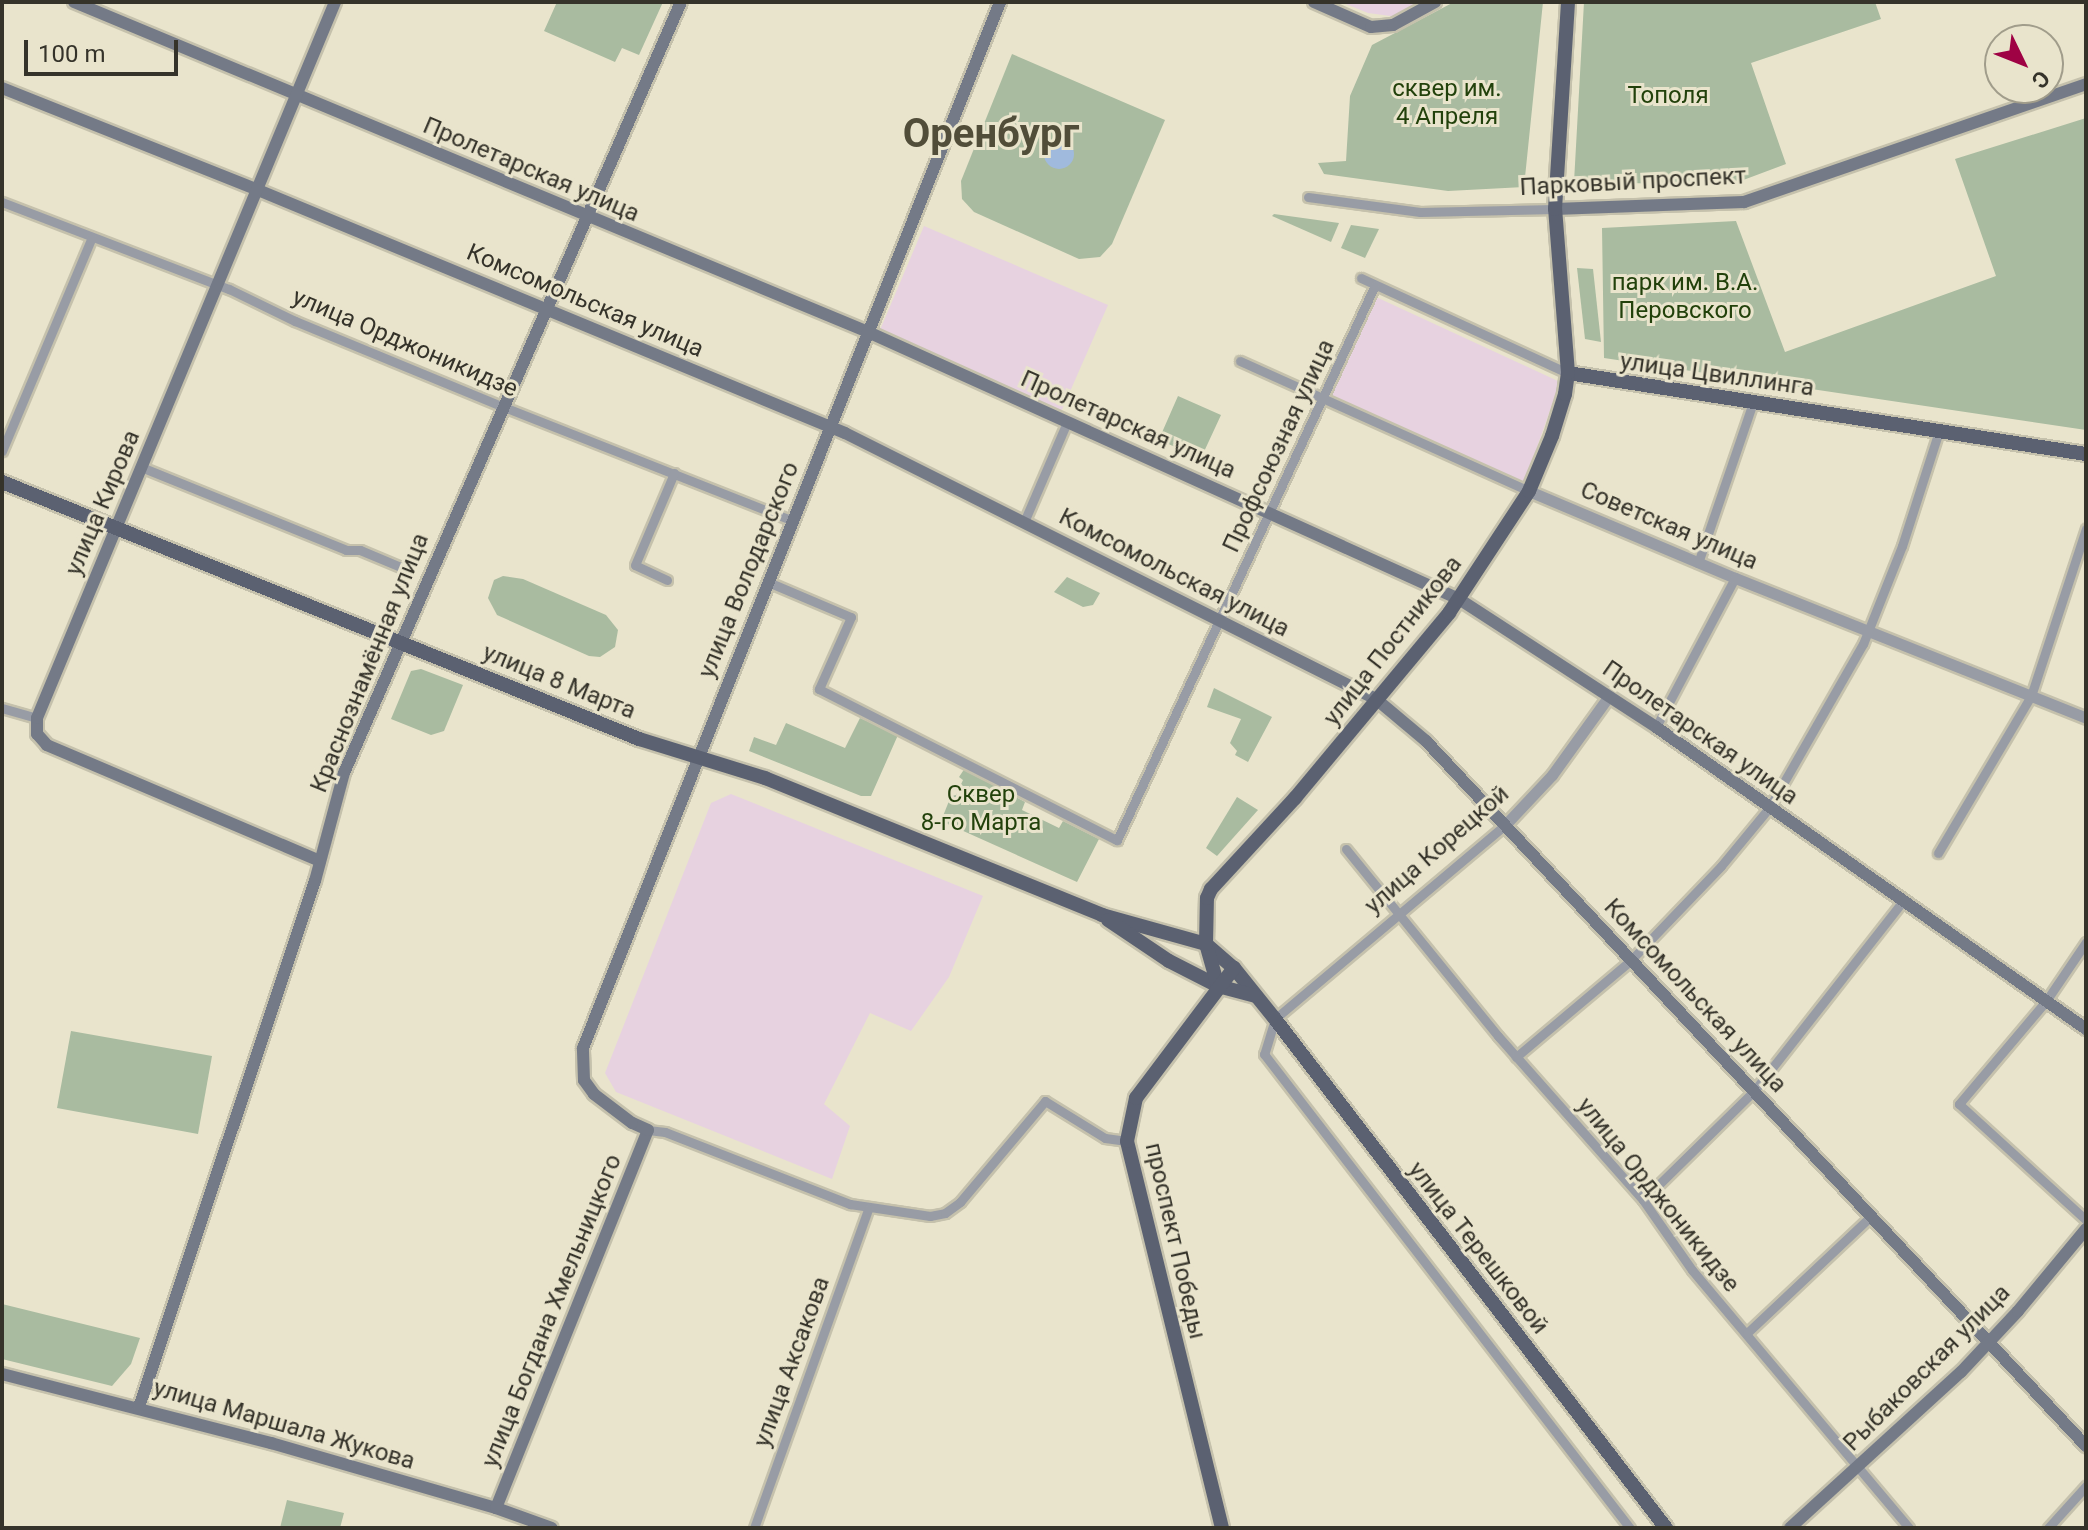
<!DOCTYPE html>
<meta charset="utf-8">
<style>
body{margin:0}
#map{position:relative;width:2088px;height:1530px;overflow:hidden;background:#e9e4cc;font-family:Roboto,sans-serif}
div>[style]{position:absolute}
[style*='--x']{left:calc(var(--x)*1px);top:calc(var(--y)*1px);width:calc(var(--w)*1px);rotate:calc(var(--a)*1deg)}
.commercial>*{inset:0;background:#e7d2e0}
.green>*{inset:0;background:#a9bba0}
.water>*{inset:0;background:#a0badd}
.round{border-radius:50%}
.roads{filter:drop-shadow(2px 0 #c5c1ac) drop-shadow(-2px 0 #c5c1ac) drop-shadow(0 2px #c5c1ac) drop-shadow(0 -2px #c5c1ac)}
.minor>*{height:9px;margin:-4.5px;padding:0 4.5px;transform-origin:4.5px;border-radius:4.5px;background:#989ca5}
.tertiary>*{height:11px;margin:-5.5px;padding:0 5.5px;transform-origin:5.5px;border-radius:5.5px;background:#989ca5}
.secondary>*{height:12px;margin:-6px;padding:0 6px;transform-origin:6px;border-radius:6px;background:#747a87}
.primary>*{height:14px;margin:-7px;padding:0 7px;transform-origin:7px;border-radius:7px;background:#5b6171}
span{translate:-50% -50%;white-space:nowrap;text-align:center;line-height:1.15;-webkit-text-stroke:6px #e9e4cc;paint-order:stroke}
.park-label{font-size:24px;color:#22410b}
.street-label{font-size:24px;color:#35332a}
.town-label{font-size:40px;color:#514d39;font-weight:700}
.frame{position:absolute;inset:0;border:4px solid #35332a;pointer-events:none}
.north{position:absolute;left:1984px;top:24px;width:80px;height:80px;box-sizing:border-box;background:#e9e4cc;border:2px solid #a19d8b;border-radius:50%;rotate:133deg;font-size:22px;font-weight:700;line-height:32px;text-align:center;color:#35332a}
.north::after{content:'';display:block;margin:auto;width:28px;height:36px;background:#9f0244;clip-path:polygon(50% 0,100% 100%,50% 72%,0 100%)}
.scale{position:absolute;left:24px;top:40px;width:154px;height:36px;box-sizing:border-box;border:4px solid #35332a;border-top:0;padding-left:10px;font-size:24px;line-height:28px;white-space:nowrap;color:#35332a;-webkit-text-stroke:6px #e9e4cc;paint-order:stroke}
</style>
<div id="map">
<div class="commercial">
<div style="clip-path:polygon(1341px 2px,1422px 2px,1398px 17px,1368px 13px)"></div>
<div style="clip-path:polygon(924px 226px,1108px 305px,1061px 412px,880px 330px)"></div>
<div style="clip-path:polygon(1376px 297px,1560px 382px,1524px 484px,1330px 395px)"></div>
<div style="clip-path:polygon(731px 794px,983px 896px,949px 977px,911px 1031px,870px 1013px,824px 1104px,850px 1126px,832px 1179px,616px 1092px,605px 1073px,711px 803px)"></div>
</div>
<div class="green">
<div style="clip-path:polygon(557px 2px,663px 2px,639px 55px,622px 48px,615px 62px,544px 31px)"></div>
<div style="clip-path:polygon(1454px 2px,1543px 2px,1524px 187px,1448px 191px,1324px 174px,1318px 163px,1346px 161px,1350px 96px,1372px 45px)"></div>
<div style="clip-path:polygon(1584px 2px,1875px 2px,1881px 19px,1751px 63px,1786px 164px,1730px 185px,1574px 182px)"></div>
<div style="clip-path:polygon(1012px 54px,1165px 120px,1112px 244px,1100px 257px,1079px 259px,974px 212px,962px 199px,961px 181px)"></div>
<div style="clip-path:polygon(2086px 118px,2086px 430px,1604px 358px,1602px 228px,1736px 221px,1785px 352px,1996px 276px,1955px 159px)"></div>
<div style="clip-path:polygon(1274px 214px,1339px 223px,1331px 242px,1272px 216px)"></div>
<div style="clip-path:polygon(1351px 225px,1379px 229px,1365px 258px,1341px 248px)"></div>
<div style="clip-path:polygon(1577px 268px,1593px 269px,1601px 342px,1585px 339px)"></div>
<div style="clip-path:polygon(1178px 396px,1221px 415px,1202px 456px,1214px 465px,1149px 435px,1160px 437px)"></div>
<div style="clip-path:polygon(503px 576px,523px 579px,606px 615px,618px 630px,615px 647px,600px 657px,589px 656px,497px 615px,488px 598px,494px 580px)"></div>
<div style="clip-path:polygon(1067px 577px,1100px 593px,1093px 605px,1083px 607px,1054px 592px)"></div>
<div style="clip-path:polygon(421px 669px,463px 685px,444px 731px,431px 735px,391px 719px,411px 671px)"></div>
<div style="clip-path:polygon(1214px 688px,1272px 717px,1248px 762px,1235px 755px,1237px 751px,1230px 743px,1241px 719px,1207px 707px)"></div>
<div style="clip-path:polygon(860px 718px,898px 735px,871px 796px,861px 796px,749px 751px,754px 737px,776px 745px,786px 723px,845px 748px)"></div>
<div style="clip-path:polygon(965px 768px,1025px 802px,1022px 810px,1059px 828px,1063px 821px,1099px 839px,1077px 882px,941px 821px,951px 796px,956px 795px,963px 780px,959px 777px)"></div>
<div style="clip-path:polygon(1237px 797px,1258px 810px,1217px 856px,1206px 848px)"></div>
<div style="clip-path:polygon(71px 1031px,212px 1056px,198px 1134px,57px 1108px)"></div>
<div style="clip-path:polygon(2px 1304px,140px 1338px,131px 1364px,112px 1386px,2px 1359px)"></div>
<div style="clip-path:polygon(287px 1500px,344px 1513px,340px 1528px,280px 1528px)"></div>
</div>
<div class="water">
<div class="round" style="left:1044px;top:139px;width:30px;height:30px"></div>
</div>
<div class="roads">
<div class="minor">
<div style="--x:1308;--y:197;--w:113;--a:7.6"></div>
<div style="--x:1420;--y:212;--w:135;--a:-1.3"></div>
<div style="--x:2;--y:202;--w:243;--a:21"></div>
<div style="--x:229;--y:289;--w:73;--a:25.9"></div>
<div style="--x:295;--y:321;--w:226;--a:22.4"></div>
<div style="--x:504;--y:407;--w:311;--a:21.5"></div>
<div style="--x:1361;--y:278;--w:228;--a:24.7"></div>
<div style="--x:1240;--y:361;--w:317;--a:24.2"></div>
<div style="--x:2;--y:451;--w:232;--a:-67.2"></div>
<div style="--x:141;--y:467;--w:221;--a:22"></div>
<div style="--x:346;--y:550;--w:14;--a:0"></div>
<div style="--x:360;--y:550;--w:47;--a:22.7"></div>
<div style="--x:1024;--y:522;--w:109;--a:-66.7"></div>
<div style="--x:1698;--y:563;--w:170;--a:-71.1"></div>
<div style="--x:667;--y:580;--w:35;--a:-155"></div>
<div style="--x:635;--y:565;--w:100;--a:-67"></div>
<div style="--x:768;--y:582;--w:90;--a:22.9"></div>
<div style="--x:851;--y:617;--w:79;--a:114"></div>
<div style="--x:819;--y:689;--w:334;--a:26.9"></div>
<div style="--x:1117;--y:840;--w:612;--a:-65.07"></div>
<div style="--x:2;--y:708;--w:36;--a:16"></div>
<div style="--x:1656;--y:727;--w:169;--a:-62.1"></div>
<div style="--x:1505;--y:825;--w:301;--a:139.9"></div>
<div style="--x:1275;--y:1019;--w:37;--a:107"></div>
<div style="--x:1264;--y:1054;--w:599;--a:52.33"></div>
<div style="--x:1346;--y:849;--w:241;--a:50.9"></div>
<div style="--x:1498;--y:1036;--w:219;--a:48.5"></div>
<div style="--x:1643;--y:1200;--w:85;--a:55"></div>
<div style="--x:1692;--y:1270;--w:337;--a:49.9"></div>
<div style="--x:1938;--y:853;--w:182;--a:-59.4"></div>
<div style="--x:2031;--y:696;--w:176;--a:-71.8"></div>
<div style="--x:2086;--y:942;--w:71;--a:124.1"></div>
<div style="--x:2046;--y:1001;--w:135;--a:130.2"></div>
<div style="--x:1959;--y:1104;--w:172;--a:42.4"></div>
<div style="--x:1516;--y:1057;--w:150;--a:-40.1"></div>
<div style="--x:1631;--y:960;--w:130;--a:-46.2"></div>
<div style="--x:1721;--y:866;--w:75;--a:-50.4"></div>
<div style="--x:1769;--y:808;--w:189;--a:-60.2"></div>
<div style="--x:1863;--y:644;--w:105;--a:-68.3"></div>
<div style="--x:1902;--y:546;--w:121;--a:-72.2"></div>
<div style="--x:648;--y:1130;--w:17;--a:7"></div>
<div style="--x:665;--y:1132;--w:199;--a:21.3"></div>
<div style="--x:850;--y:1204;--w:81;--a:8.5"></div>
<div style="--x:930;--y:1216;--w:15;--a:-11"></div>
<div style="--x:945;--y:1213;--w:19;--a:-36"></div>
<div style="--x:960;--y:1202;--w:132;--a:-49.9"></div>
<div style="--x:1045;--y:1101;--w:70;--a:31.7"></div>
<div style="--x:1105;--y:1138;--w:22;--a:8"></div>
<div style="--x:1643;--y:1200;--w:156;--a:-44.5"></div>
<div style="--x:1754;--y:1091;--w:241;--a:-51.9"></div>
<div style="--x:1747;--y:1333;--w:169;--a:-43.3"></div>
<div style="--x:754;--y:1528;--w:339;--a:-70.3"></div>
<div style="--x:2048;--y:1528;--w:57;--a:-47.9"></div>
</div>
<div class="tertiary">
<div style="--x:1529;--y:491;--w:224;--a:22.9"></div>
<div style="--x:1735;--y:578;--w:378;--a:21.7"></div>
<div style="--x:1505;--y:825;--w:69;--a:-46.8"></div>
<div style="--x:1552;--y:775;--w:97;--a:-54.2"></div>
</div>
<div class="secondary">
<div style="--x:74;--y:2;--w:860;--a:22.57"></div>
<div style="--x:868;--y:332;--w:649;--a:24.31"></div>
<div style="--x:1459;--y:599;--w:235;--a:33"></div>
<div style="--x:1656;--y:727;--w:525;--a:35.08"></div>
<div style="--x:1314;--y:2;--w:62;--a:23.7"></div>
<div style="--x:1371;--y:27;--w:22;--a:-5"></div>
<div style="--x:1393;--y:25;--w:48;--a:-28.7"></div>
<div style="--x:2;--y:88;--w:276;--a:21.7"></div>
<div style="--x:258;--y:190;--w:635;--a:22.49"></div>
<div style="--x:845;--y:433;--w:594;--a:26.61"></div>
<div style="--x:1376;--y:699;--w:65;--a:40"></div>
<div style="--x:1426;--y:741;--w:966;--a:46.89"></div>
<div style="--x:1555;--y:209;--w:189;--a:-2.1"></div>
<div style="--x:1744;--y:202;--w:362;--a:-19"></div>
<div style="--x:320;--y:861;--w:297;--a:-157"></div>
<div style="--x:47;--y:745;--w:15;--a:-132"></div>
<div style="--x:37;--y:734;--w:16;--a:-90"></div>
<div style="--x:37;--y:718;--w:776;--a:-67.4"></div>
<div style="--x:2;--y:1374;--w:278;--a:14.4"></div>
<div style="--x:271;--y:1443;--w:234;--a:16.1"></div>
<div style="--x:496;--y:1508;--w:59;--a:19.7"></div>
<div style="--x:139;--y:1407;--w:555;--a:-71.5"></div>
<div style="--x:315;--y:881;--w:112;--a:-75"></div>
<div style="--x:344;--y:773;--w:841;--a:-66.39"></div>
<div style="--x:496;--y:1508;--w:407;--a:-68.1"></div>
<div style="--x:648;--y:1130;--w:17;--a:-156"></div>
<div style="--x:632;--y:1123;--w:48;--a:-142.7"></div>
<div style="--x:594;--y:1094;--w:17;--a:-126"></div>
<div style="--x:584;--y:1080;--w:32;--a:-92"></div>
<div style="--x:583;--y:1048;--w:1126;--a:-68.26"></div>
<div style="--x:1790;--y:1528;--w:231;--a:-42.4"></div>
<div style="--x:1961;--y:1372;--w:83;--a:-46.9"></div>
<div style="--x:2018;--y:1311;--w:107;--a:-50.3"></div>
</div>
<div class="primary">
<div style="--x:1568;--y:373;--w:524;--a:8.89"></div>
<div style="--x:2;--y:482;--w:687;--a:21.97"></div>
<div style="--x:639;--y:739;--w:132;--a:17.2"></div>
<div style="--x:765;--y:778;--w:364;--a:22.1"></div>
<div style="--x:1102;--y:915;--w:108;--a:15.6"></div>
<div style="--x:1206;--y:944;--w:37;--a:41"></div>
<div style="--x:1234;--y:968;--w:65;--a:51.2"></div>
<div style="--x:1275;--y:1019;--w:642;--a:52.47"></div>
<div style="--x:1108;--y:920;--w:73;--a:33.9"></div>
<div style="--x:1169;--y:961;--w:55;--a:27"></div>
<div style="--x:1218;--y:986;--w:39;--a:15"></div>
<div style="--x:1218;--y:986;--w:44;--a:-105.9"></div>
<div style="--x:1206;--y:944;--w:46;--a:-88.8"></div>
<div style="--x:1207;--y:898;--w:10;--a:-66"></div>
<div style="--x:1211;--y:889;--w:124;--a:-47.3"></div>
<div style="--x:1295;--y:798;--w:241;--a:-50.2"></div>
<div style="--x:1449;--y:613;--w:146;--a:-56.7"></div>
<div style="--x:1529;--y:491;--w:60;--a:-67.3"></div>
<div style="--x:1552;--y:436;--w:44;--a:-72.8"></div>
<div style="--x:1565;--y:394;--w:21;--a:-82"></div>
<div style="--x:1568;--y:373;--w:165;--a:-94.5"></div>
<div style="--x:1555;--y:209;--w:207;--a:-86.4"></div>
<div style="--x:1222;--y:1528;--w:398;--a:-103.8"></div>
<div style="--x:1127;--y:1141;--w:44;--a:-78.2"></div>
<div style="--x:1136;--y:1098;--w:163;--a:-53"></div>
</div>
</div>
<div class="park-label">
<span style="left:1447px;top:103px">сквер им.<br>4 Апреля</span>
<span style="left:1668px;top:96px">Тополя</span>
<span style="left:1685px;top:297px">парк им. В.А.<br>Перовского</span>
<span style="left:981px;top:809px">Сквер<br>8-го Марта</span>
</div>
<div class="street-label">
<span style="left:531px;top:170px;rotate:23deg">Пролетарская улица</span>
<span style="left:1633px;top:182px;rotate:-3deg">Парковый проспект</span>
<span style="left:585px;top:301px;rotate:23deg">Комсомольская улица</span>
<span style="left:405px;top:343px;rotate:23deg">улица Орджоникидзе</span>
<span style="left:1717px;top:375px;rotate:8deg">улица Цвиллинга</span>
<span style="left:1128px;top:425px;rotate:24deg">Пролетарская улица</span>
<span style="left:1279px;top:446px;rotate:-65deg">Профсоюзная улица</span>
<span style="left:103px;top:503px;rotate:-67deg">улица Кирова</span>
<span style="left:1669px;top:526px;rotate:23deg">Советская улица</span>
<span style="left:749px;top:570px;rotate:-68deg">улица Володарского</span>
<span style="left:1174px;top:573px;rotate:27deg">Комсомольская улица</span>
<span style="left:1393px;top:641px;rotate:-52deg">улица Постникова</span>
<span style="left:370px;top:663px;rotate:-68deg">Краснознамённая улица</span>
<span style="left:559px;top:682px;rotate:22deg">улица 8 Марта</span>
<span style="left:1700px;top:733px;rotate:35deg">Пролетарская улица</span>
<span style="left:1437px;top:850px;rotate:-41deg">улица Корецкой</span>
<span style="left:1695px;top:996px;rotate:47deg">Комсомольская улица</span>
<span style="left:1658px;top:1195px;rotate:51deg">улица Орджоникидзе</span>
<span style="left:1175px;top:1241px;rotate:77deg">проспект Победы</span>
<span style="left:1478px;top:1248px;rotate:52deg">улица Терешковой</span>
<span style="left:552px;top:1311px;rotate:-68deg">улица Богдана Хмельницкого</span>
<span style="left:792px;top:1362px;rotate:-70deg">улица Аксакова</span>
<span style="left:1927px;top:1368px;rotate:-45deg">Рыбаковская улица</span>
<span style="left:284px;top:1425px;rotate:16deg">улица Маршала Жукова</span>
</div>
<div class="town-label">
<span style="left:991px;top:134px">Оренбург</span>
</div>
<div class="frame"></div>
<div class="north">С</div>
<div class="scale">100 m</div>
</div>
